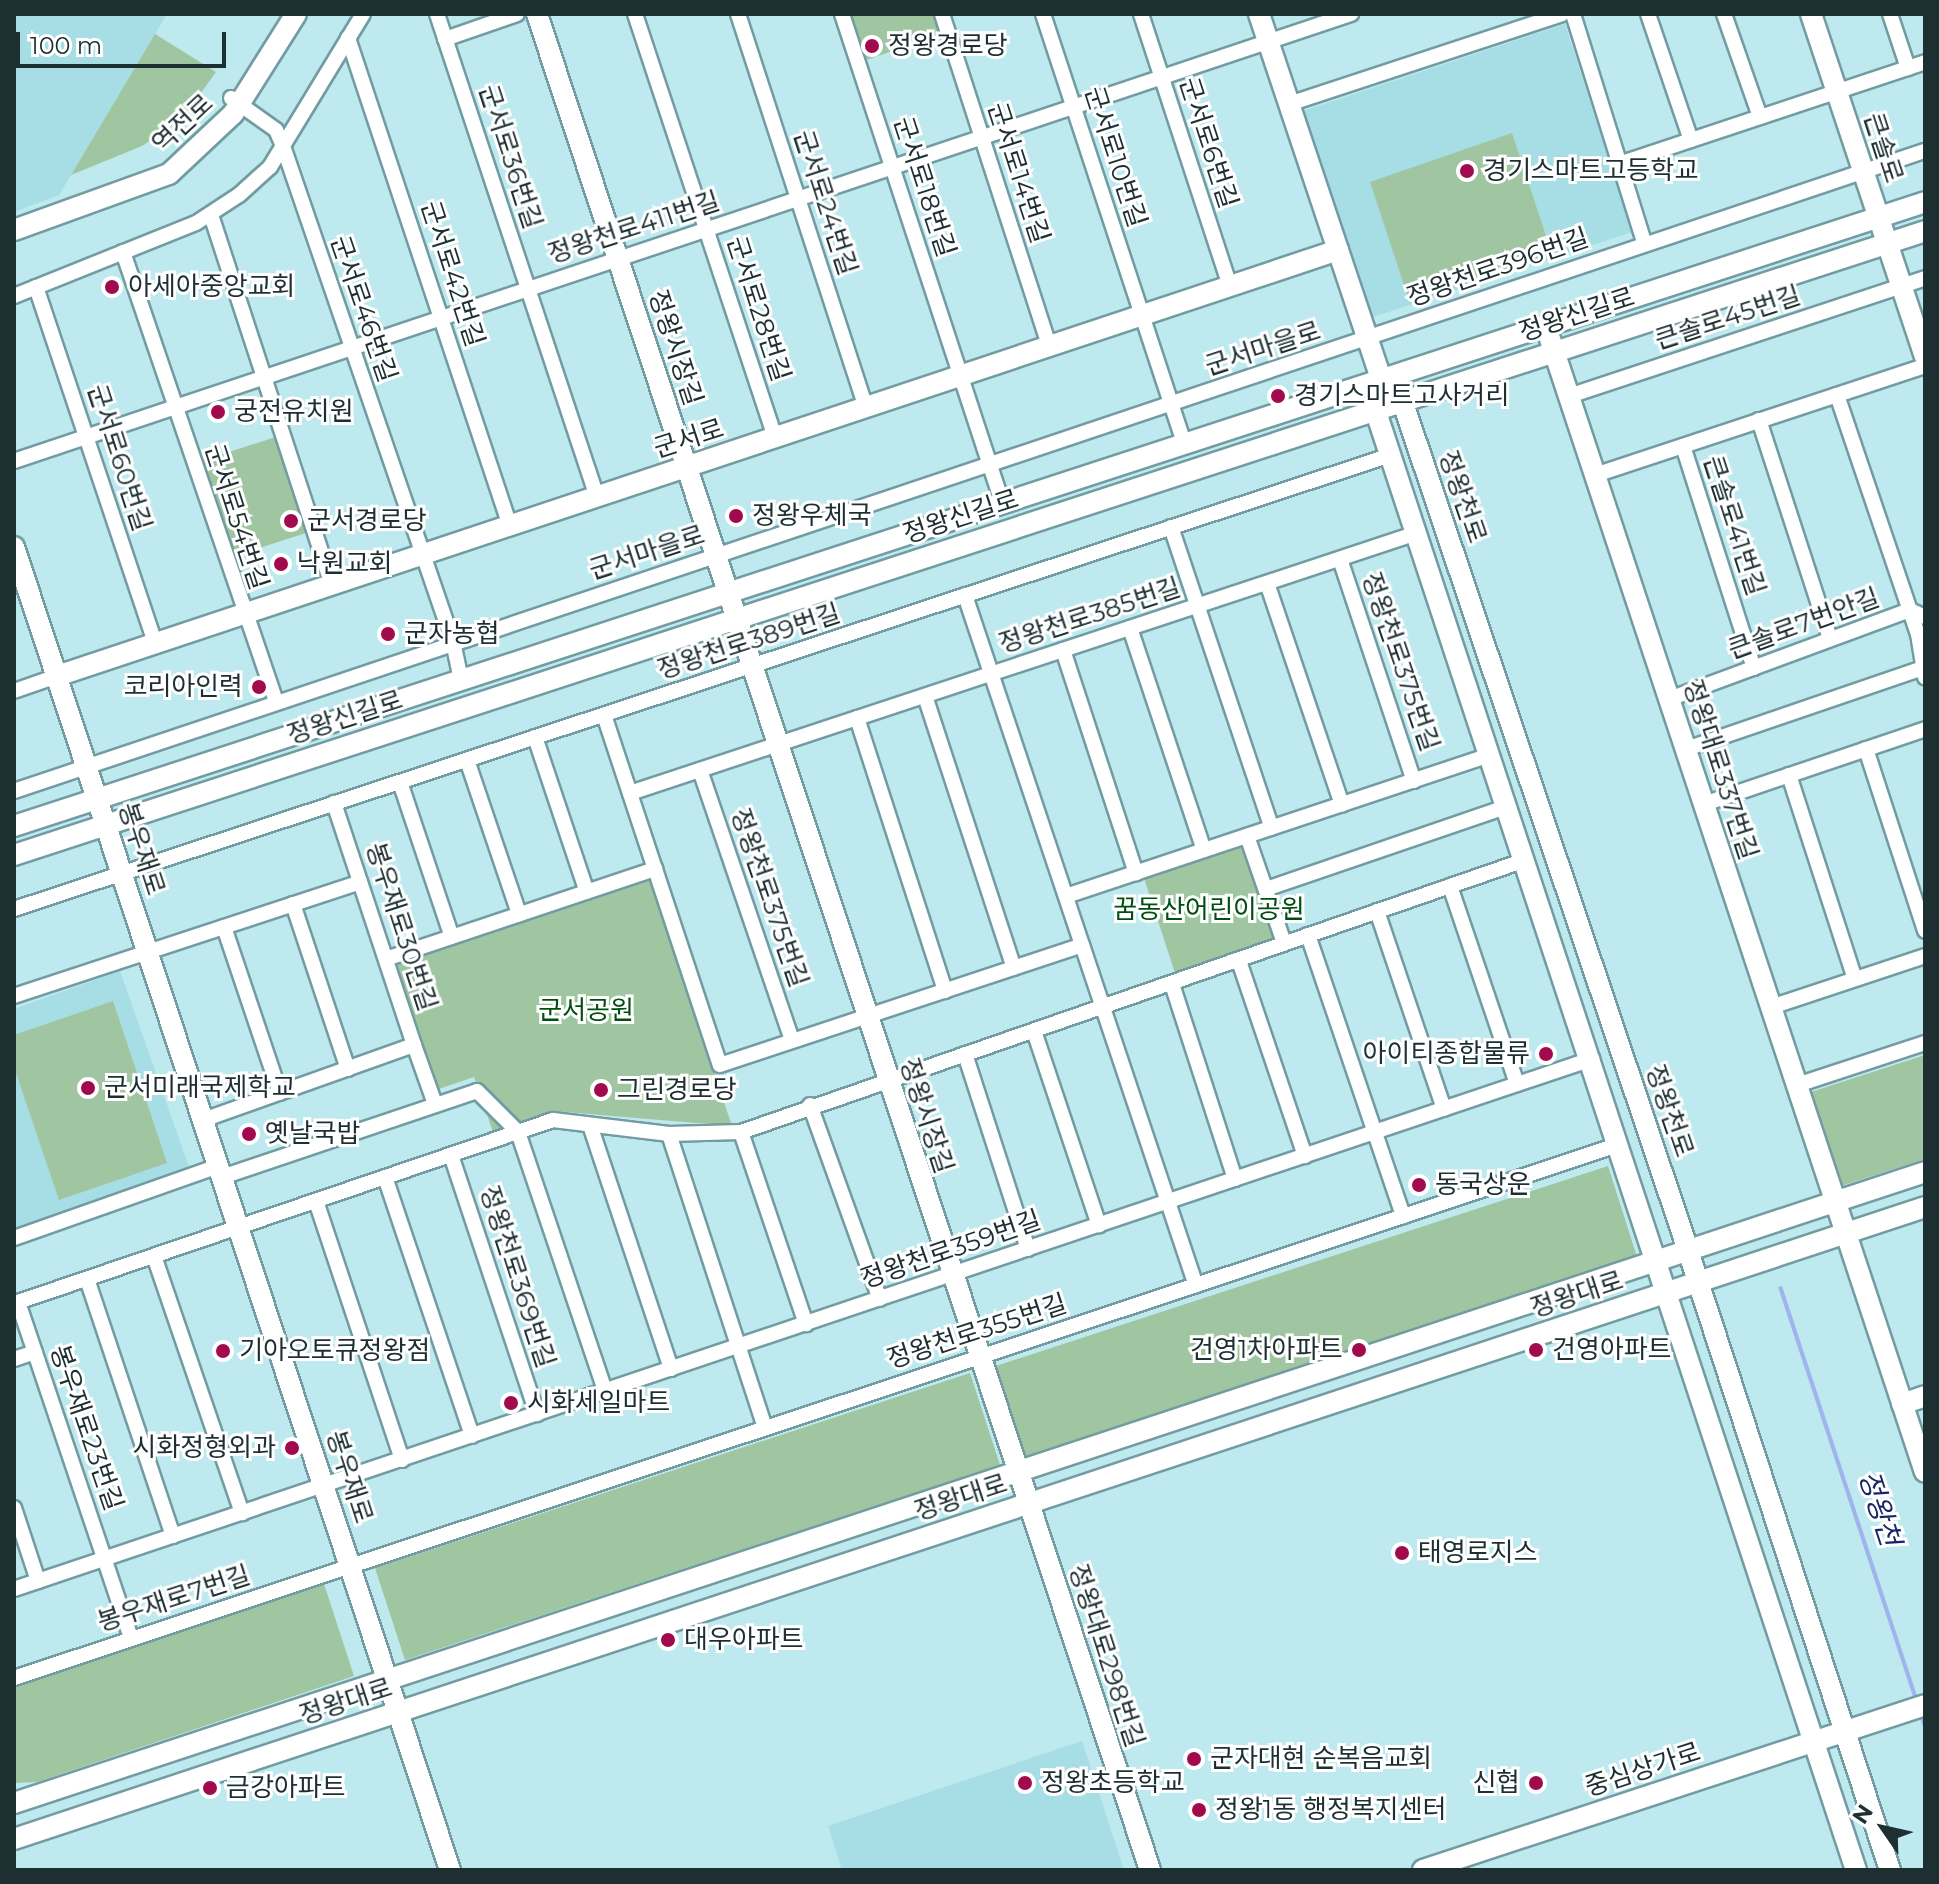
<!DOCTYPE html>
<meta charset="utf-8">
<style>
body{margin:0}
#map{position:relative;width:1939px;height:1884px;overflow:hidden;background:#bde9ef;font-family:Montserrat,"Noto Sans KR",sans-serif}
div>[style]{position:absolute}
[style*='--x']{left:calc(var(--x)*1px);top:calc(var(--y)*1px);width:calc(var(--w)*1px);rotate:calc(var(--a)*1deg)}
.built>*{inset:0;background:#a7dde5}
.green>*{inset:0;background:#a0c5a1}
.water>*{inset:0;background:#a0b3ed}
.roads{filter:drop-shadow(2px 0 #729ca2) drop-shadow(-2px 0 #729ca2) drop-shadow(0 2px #729ca2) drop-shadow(0 -2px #729ca2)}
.street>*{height:14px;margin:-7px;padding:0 7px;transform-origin:7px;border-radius:7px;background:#fff}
.secondary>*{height:20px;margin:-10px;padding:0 10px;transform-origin:10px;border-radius:10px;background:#fff}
.dots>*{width:22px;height:22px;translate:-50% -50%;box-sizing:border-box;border:4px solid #fff;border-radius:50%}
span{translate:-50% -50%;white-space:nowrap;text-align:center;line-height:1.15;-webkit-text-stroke:6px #fff;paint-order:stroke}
.poi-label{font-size:26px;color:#1d2f31}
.left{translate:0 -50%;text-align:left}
.right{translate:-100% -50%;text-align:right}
.street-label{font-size:26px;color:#1d2f31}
.park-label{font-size:26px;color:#004f12}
.water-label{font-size:28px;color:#192566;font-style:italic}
.frame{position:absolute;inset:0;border:16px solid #1d2f31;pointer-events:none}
.north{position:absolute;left:1843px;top:1788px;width:80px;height:80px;-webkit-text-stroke:6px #fff;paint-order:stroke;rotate:304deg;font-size:22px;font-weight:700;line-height:32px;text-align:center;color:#1d2f31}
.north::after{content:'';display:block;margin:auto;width:28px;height:36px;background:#1d2f31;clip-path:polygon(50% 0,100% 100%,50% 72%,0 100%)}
.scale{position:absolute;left:16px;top:32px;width:210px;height:36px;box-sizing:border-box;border:4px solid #1d2f31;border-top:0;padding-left:10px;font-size:24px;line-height:28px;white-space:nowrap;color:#1d2f31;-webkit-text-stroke:6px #fff;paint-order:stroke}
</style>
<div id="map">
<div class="built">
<div style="clip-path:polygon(14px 14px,167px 14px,59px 195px,14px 212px)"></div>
<div style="clip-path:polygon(1565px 24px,1632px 232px,1370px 318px,1303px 111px)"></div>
<div style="clip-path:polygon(120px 971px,189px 1167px,14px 1230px,14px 1009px)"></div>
<div style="clip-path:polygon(1082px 1741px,1124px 1870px,842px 1870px,828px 1826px)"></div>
</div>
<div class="green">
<div style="clip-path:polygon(851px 14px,936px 14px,943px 34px,866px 60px)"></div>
<div style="clip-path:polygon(155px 34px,216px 72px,183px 118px,142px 146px,71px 175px)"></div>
<div style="clip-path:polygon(1512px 133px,1552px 254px,1410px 303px,1370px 182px)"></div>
<div style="clip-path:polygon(279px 436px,309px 532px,232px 557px,201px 461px)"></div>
<div style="clip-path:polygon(1243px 846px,1274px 941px,1175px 973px,1144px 878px)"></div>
<div style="clip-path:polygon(649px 878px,732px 1126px,553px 1111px,493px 1132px,474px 1077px,424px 1094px,394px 966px)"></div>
<div style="clip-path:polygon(113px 1001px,167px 1163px,59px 1200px,14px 1067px,14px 1035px)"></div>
<div style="clip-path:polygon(1925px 1055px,1925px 1159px,1838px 1187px,1808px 1093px)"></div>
<div style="clip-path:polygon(1608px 1166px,1637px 1257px,1025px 1457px,996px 1366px)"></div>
<div style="clip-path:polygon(970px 1373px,1000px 1465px,405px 1660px,375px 1568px)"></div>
<div style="clip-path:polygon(324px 1584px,354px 1676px,37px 1782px,14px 1783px,14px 1687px)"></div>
</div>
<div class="water">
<div style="clip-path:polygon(1782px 1286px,1925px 1720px,1925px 1733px,1778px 1287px)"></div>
</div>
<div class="roads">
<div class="street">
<div style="--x:437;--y:14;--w:509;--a:71.67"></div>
<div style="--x:635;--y:14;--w:446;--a:71.7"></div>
<div style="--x:738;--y:14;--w:413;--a:72"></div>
<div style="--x:842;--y:14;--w:514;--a:71.85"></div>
<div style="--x:942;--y:14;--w:349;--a:72.1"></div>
<div style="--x:1043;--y:14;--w:452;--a:71.8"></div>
<div style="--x:1141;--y:14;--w:286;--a:71.9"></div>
<div style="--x:1573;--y:14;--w:239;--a:72.7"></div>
<div style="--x:1648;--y:14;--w:133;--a:71.2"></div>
<div style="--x:1724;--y:14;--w:109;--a:70.7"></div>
<div style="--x:1890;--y:14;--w:57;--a:71.6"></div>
<div style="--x:348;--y:38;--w:514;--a:71.64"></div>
<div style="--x:445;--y:39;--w:76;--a:-19.1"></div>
<div style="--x:231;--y:98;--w:55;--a:35.4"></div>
<div style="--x:276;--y:130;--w:17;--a:66"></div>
<div style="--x:283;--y:146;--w:524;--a:71.08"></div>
<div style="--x:453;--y:642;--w:38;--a:78"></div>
<div style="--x:1289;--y:104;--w:287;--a:-18.2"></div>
<div style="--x:1619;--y:164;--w:323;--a:-18.4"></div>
<div style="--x:211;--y:215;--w:389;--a:71.9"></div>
<div style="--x:123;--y:252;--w:474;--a:71.2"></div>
<div style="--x:36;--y:287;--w:375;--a:71.5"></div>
<div style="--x:14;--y:296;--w:196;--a:-21.9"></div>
<div style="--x:196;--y:223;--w:51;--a:-33.1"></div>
<div style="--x:239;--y:195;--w:42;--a:-42.1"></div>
<div style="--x:270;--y:167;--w:179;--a:-58.7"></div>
<div style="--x:1837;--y:395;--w:252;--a:71.3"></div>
<div style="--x:1918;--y:634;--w:44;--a:80.8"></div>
<div style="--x:1569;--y:396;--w:375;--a:-18.3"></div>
<div style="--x:1759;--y:420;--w:230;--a:72"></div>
<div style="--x:1683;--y:446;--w:233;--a:72.3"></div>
<div style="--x:14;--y:461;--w:1410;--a:-18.49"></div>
<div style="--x:1595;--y:475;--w:348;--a:-18.3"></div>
<div style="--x:1171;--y:527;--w:317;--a:71.5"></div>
<div style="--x:1340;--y:559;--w:234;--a:71.6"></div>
<div style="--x:1267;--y:583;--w:234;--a:71.3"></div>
<div style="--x:1130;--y:628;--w:234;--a:71.6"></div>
<div style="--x:1063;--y:650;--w:235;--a:71.9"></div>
<div style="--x:14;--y:691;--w:46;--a:-19.2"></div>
<div style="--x:925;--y:696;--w:286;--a:71.9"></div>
<div style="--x:1669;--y:699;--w:257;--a:-20.3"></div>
<div style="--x:1910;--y:610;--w:17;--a:25"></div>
<div style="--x:604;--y:715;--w:162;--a:71.7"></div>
<div style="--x:857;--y:718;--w:287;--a:72.1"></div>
<div style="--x:535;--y:737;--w:163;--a:71.5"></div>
<div style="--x:1686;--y:749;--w:250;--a:-18.9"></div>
<div style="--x:1866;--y:749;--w:191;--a:72"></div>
<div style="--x:467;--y:760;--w:163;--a:71.3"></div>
<div style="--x:700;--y:770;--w:286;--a:71.2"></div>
<div style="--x:1789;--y:775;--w:214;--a:72.1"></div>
<div style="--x:400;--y:782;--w:163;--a:71.5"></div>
<div style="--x:14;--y:791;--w:2015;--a:-18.52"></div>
<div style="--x:630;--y:793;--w:829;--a:-18.28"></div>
<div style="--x:1704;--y:804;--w:233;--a:-18.7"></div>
<div style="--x:1247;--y:836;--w:113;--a:70.9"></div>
<div style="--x:1450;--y:886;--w:209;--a:71.3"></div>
<div style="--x:1266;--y:889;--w:256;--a:-18.9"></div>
<div style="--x:1066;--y:896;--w:447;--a:-18.4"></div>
<div style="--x:293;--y:904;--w:174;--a:71.6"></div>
<div style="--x:14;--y:909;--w:1450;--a:-18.25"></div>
<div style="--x:1377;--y:911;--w:209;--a:71.3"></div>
<div style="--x:224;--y:927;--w:175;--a:71.4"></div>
<div style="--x:1308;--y:935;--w:297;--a:71.3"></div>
<div style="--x:1082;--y:945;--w:359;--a:71.5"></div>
<div style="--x:386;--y:959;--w:284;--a:-18.5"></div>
<div style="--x:655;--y:869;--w:206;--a:71.7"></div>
<div style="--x:720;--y:1065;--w:381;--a:-18.3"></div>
<div style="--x:1082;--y:945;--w:369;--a:-108.5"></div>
<div style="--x:1239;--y:961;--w:206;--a:71.3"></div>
<div style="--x:1172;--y:984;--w:205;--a:72.1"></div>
<div style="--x:14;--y:996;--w:364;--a:-18.2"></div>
<div style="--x:1771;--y:1007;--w:162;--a:-18.3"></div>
<div style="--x:1034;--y:1031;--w:205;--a:71.5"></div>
<div style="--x:414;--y:1045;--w:63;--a:70.4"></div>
<div style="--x:965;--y:1054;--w:205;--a:72.1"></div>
<div style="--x:1797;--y:1085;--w:135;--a:-18.2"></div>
<div style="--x:810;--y:1105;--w:206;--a:70.2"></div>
<div style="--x:203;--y:1120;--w:224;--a:-19.6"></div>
<div style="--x:414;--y:1045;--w:255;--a:-108.3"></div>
<div style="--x:591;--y:1128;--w:254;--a:71.6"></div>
<div style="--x:741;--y:1132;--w:203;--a:71.3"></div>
<div style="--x:669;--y:1134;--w:309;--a:71.9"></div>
<div style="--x:451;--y:1155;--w:273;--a:71.6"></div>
<div style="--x:222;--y:1177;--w:269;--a:-18.6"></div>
<div style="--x:477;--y:1091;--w:58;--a:45"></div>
<div style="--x:518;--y:1132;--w:273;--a:71.4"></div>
<div style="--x:385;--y:1177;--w:273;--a:71.4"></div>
<div style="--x:316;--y:1201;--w:273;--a:71.6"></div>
<div style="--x:14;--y:1238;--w:216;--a:-19.4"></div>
<div style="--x:154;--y:1256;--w:272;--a:71.1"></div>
<div style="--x:87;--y:1279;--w:271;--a:71.5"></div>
<div style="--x:14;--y:1359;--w:22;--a:-18"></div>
<div style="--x:14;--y:1508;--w:77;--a:71.8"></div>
<div style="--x:14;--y:1589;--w:1665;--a:-18.57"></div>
<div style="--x:131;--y:1638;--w:354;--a:-108.6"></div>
<div style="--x:18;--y:1302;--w:565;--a:-18.79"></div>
<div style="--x:553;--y:1120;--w:117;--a:6.9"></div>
<div style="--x:669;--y:1134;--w:72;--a:-1.6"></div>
<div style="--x:741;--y:1132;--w:830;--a:-19.13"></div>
<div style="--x:14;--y:1678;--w:1692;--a:-18.39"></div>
</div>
<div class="secondary">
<div style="--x:537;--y:14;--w:1955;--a:71.72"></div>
<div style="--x:1259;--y:14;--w:384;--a:71.5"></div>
<div style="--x:1381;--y:378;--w:30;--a:46"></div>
<div style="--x:1402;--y:400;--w:865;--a:71.4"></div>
<div style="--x:1678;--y:1220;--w:684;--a:71.94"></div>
<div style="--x:1811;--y:14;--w:361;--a:71.6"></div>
<div style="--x:14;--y:230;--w:165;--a:-19.9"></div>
<div style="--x:169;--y:174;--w:88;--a:-43.2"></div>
<div style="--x:233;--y:114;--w:118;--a:-57.8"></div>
<div style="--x:1550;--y:339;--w:1193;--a:71.69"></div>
<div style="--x:1377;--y:398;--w:11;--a:100"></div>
<div style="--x:1375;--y:409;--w:1538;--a:71.78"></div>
<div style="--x:14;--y:547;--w:1393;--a:71.76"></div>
<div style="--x:57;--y:676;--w:1350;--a:-18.39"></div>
<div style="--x:14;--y:826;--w:2010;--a:-18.08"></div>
<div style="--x:14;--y:855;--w:2010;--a:-18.08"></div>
<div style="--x:1902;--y:1404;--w:24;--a:-19"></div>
<div style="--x:14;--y:1803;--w:2012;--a:-18.27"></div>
<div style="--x:14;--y:1839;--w:2013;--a:-18.3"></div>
<div style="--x:1423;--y:1870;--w:528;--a:-18.19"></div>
</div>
</div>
<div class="dots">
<div style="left:872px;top:46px;background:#a10b4d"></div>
<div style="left:1467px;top:171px;background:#a10b4d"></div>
<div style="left:112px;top:287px;background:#a10b4d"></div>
<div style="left:1278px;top:396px;background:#a10b4d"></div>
<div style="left:218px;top:412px;background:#a10b4d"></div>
<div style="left:736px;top:516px;background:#a10b4d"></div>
<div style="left:291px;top:521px;background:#a10b4d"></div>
<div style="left:281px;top:564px;background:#a10b4d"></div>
<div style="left:388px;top:634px;background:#a10b4d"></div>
<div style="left:259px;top:687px;background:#a10b4d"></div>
<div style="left:1546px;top:1054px;background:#a10b4d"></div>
<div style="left:88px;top:1088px;background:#a10b4d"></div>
<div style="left:601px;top:1090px;background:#a10b4d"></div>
<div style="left:249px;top:1134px;background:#a10b4d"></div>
<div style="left:1419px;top:1185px;background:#a10b4d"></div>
<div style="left:1359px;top:1350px;background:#a10b4d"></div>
<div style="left:1536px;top:1350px;background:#a10b4d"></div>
<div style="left:223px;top:1351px;background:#a10b4d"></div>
<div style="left:511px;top:1403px;background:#a10b4d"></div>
<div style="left:292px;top:1448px;background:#a10b4d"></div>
<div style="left:1402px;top:1553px;background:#a10b4d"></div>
<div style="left:668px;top:1640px;background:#a10b4d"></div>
<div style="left:1194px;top:1759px;background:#a10b4d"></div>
<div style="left:1025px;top:1783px;background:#a10b4d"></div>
<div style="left:1536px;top:1783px;background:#a10b4d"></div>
<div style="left:210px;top:1788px;background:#a10b4d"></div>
<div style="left:1199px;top:1810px;background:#a10b4d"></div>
</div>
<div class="poi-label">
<span class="left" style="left:888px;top:46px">정왕경로당</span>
<span class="left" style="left:1483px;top:171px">경기스마트고등학교</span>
<span class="left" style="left:128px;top:287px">아세아중앙교회</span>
<span class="left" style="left:1294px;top:396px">경기스마트고사거리</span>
<span class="left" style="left:234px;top:412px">궁전유치원</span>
<span class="left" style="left:752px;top:516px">정왕우체국</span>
<span class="left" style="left:307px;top:521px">군서경로당</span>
<span class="left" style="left:297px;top:564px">낙원교회</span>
<span class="left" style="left:404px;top:634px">군자농협</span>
<span class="right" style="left:243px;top:687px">코리아인력</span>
<span class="right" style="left:1530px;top:1054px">아이티종합물류</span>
<span class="left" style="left:104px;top:1088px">군서미래국제학교</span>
<span class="left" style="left:617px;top:1090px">그린경로당</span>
<span class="left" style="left:265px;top:1134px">옛날국밥</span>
<span class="left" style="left:1435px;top:1185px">동국상운</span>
<span class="right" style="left:1343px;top:1350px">건영1차아파트</span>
<span class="left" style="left:1552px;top:1350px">건영아파트</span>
<span class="left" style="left:239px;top:1351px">기아오토큐정왕점</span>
<span class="left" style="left:527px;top:1403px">시화세일마트</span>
<span class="right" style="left:276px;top:1448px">시화정형외과</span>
<span class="left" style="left:1418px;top:1553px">태영로지스</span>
<span class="left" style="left:684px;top:1640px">대우아파트</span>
<span class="left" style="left:1210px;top:1759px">군자대현 순복음교회</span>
<span class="left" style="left:1041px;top:1783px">정왕초등학교</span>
<span class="right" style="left:1520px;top:1783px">신협</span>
<span class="left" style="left:226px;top:1788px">금강아파트</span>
<span class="left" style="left:1215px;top:1810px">정왕1동 행정복지센터</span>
</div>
<div class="street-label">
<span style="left:183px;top:124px;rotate:-43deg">역전로</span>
<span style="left:1208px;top:143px;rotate:72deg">군서로6번길</span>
<span style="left:1883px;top:148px;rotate:72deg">큰솔로</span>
<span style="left:510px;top:157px;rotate:72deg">군서로36번길</span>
<span style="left:1115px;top:157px;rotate:72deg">군서로10번길</span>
<span style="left:1018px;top:173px;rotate:72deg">군서로14번길</span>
<span style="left:924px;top:187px;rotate:72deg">군서로18번길</span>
<span style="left:825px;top:203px;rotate:72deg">군서로24번길</span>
<span style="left:634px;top:228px;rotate:-18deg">정왕천로411번길</span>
<span style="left:1498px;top:268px;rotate:-19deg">정왕천로396번길</span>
<span style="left:452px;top:274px;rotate:72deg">군서로42번길</span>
<span style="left:363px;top:309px;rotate:71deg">군서로46번길</span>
<span style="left:758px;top:309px;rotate:72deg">군서로28번길</span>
<span style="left:1577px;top:315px;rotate:-18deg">정왕신길로</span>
<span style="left:1728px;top:318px;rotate:-18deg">큰솔로45번길</span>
<span style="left:675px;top:348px;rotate:72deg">정왕시장길</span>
<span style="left:1263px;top:349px;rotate:-18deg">군서마을로</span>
<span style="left:689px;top:439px;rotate:-18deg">군서로</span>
<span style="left:119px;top:458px;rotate:72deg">군서로60번길</span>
<span style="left:1462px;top:497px;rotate:71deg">정왕천로</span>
<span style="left:236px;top:517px;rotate:72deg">군서로54번길</span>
<span style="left:961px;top:517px;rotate:-18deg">정왕신길로</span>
<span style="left:1734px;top:526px;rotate:72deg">큰솔로41번길</span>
<span style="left:647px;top:553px;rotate:-18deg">군서마을로</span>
<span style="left:1090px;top:616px;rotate:-18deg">정왕천로385번길</span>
<span style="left:1804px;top:624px;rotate:-20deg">큰솔로7번안길</span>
<span style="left:749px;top:642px;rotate:-18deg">정왕천로389번길</span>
<span style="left:1400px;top:662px;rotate:71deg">정왕천로375번길</span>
<span style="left:345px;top:718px;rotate:-18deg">정왕신길로</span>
<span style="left:1720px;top:770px;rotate:72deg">정왕대로337번길</span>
<span style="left:141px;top:849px;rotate:72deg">봉우재로</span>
<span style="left:769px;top:898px;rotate:71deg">정왕천로375번길</span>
<span style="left:401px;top:927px;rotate:72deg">봉우재로30번길</span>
<span style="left:1669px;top:1111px;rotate:71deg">정왕천로</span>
<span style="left:926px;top:1116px;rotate:72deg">정왕시장길</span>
<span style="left:951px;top:1250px;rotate:-19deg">정왕천로359번길</span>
<span style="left:517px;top:1277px;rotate:72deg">정왕천로369번길</span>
<span style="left:1577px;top:1295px;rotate:-18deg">정왕대로</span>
<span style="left:977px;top:1332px;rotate:-18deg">정왕천로355번길</span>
<span style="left:86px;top:1428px;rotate:71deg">봉우재로23번길</span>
<span style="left:349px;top:1477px;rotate:72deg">봉우재로</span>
<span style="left:961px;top:1498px;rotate:-18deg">정왕대로</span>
<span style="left:174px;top:1599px;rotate:-18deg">봉우재로7번길</span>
<span style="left:1106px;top:1656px;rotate:72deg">정왕대로298번길</span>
<span style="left:346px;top:1702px;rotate:-18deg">정왕대로</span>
<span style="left:1643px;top:1770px;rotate:-18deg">중심상가로</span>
</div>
<div class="park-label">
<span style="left:1209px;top:910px">꿈동산어린이공원</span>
<span style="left:586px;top:1011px">군서공원</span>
</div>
<div class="water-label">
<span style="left:1880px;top:1508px;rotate:72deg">정왕천</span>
</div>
<div class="frame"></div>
<div class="north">N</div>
<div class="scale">100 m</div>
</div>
